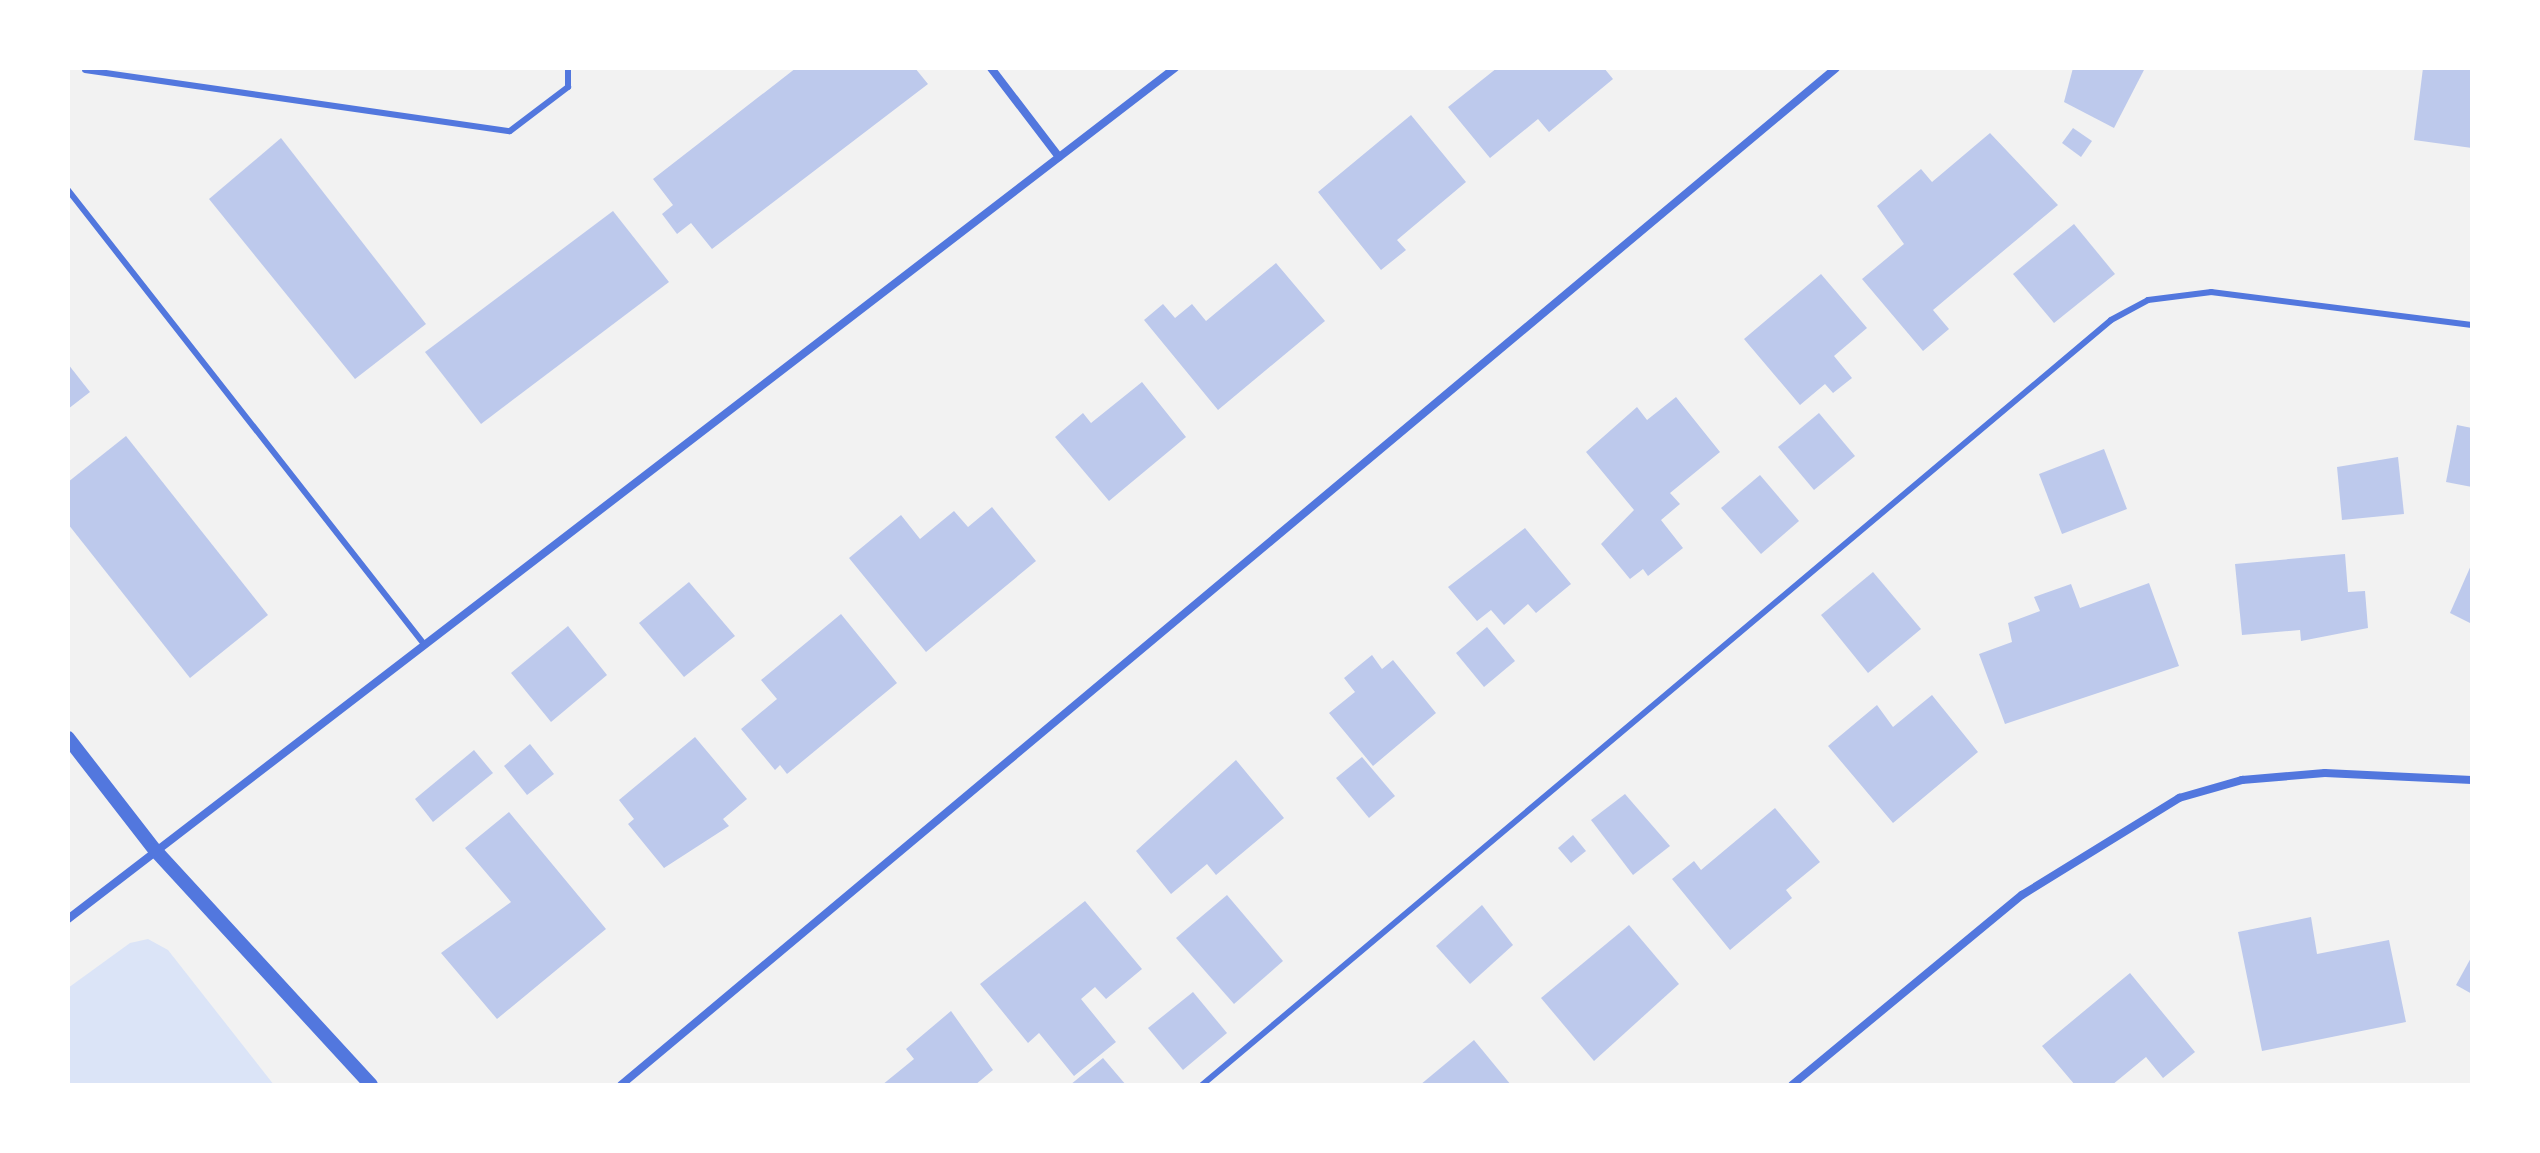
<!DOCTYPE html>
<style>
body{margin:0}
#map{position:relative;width:2540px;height:1153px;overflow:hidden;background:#f2f2f2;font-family:Helvetica,sans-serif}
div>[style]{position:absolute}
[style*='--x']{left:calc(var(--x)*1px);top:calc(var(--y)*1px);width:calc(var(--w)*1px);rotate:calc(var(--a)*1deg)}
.green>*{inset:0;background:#dbe4f7}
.building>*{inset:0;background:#bdc9ec}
.service>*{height:6px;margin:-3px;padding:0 3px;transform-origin:3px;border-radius:3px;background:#5277de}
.minor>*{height:8px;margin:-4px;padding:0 4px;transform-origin:4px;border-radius:4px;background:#5277de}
.tertiary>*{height:14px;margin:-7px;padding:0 7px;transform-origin:7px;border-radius:7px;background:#5277de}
span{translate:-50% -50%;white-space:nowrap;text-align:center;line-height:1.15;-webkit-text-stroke:7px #fff;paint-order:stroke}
.frame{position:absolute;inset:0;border:70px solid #fff;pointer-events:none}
</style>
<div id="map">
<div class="green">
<div style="clip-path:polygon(148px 939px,168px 950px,274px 1085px,68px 1085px,68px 988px,130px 943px)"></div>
</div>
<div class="building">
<div style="clip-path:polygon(796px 68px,915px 68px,928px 84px,712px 249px,691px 223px,677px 234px,662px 214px,673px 205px,653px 179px)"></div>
<div style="clip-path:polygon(1497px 68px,1604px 68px,1613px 79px,1549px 132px,1538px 119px,1490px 158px,1448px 107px)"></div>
<div style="clip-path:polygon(2073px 68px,2145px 68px,2114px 128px,2064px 102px)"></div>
<div style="clip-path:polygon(2423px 68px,2472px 69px,2472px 148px,2414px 140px)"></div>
<div style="clip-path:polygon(1411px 115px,1466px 182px,1397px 240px,1406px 250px,1381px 270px,1318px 192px)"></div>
<div style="clip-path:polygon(2073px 128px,2092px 141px,2081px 157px,2062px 143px)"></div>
<div style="clip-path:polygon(1990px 133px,2058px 205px,1933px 310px,1949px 329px,1923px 351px,1862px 279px,1904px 244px,1877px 206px,1921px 169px,1932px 182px)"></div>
<div style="clip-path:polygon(281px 138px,426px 324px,355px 379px,209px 199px)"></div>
<div style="clip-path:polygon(613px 211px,669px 282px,481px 424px,425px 352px)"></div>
<div style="clip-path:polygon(2074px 224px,2115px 274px,2054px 323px,2013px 274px)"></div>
<div style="clip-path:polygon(1276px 263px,1325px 321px,1218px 410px,1144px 320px,1163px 304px,1175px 318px,1192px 304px,1206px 321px)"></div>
<div style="clip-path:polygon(1821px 274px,1867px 328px,1834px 356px,1852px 378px,1833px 393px,1825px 384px,1800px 405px,1744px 339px)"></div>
<div style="clip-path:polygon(68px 364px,90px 392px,68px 409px)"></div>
<div style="clip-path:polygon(1142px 382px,1186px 437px,1109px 501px,1055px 437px,1083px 413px,1091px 423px)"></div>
<div style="clip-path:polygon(1676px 397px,1720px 452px,1670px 493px,1680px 504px,1661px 520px,1683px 548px,1648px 576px,1643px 569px,1630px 579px,1601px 544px,1634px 510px,1586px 452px,1637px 407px,1647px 420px)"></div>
<div style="clip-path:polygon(1819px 413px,1855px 456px,1814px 490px,1778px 447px)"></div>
<div style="clip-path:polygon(2457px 425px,2472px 428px,2472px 487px,2446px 482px)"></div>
<div style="clip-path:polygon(126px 436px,268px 615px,190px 678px,68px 524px,68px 482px)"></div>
<div style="clip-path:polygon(2104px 449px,2127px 509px,2062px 534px,2039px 474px)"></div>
<div style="clip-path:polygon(2398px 457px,2404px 514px,2342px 520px,2337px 467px)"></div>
<div style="clip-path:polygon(1760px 475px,1799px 521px,1761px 554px,1721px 508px)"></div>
<div style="clip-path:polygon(992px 507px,1036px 561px,926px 652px,849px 558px,901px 515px,920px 539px,954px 511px,968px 527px)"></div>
<div style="clip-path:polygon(1525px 528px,1571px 584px,1536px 613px,1528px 604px,1504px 625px,1491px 610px,1477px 621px,1448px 587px)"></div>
<div style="clip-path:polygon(2345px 554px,2348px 592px,2365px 591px,2368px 628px,2301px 641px,2300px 630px,2242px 635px,2235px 564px)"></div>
<div style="clip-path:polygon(2472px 563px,2472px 624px,2450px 613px)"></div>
<div style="clip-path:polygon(1873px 572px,1921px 629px,1868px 673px,1821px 615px)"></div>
<div style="clip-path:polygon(689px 582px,735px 636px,684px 677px,639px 623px)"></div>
<div style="clip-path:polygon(2149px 583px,2179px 666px,2005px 724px,1979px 654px,2012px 642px,2008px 623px,2040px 611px,2034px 597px,2071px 584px,2080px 608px)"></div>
<div style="clip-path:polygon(841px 614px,897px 683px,787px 774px,780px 765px,775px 770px,741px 729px,777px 699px,761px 680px)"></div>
<div style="clip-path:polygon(568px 626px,607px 675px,551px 722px,511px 673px)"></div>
<div style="clip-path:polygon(1487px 627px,1515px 661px,1484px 687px,1456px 653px)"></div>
<div style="clip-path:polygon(1372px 655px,1382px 669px,1393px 660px,1436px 713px,1373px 766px,1329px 713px,1355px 692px,1344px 678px)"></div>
<div style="clip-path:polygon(1932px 695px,1978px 752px,1893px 823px,1828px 746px,1877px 705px,1893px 727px)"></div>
<div style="clip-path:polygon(695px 737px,747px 799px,723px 819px,729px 826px,664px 868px,628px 824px,634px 819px,619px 800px)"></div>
<div style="clip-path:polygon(530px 744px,554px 774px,527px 795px,504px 766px)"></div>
<div style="clip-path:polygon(474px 750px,493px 773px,433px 822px,415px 799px)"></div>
<div style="clip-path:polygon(1362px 757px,1395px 796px,1369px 818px,1336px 778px)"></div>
<div style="clip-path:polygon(1236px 760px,1284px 818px,1216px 875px,1207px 864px,1171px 894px,1136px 851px)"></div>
<div style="clip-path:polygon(1625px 794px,1670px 846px,1633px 875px,1591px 820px)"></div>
<div style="clip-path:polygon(1775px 808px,1820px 862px,1786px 890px,1792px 898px,1730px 950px,1672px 879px,1694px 861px,1701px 870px)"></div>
<div style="clip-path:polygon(509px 812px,606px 929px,497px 1019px,441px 953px,511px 902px,465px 848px)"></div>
<div style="clip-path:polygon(1573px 835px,1586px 851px,1571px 863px,1558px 848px)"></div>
<div style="clip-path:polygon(1227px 895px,1283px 961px,1234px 1004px,1176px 938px)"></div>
<div style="clip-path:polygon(1085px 901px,1142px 969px,1106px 999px,1095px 987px,1081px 999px,1116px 1042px,1074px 1076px,1039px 1033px,1028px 1043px,980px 984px)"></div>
<div style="clip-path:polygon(1482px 905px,1513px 945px,1470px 984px,1436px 946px)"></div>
<div style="clip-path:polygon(2311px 917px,2317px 954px,2389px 940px,2406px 1022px,2262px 1051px,2238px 932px)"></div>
<div style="clip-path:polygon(1629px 925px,1679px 984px,1594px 1061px,1541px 998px)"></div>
<div style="clip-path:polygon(2472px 956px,2472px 994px,2456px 985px)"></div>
<div style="clip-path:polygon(2130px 973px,2195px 1052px,2163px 1078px,2146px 1057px,2112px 1085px,2075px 1085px,2042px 1046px)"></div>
<div style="clip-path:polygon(1193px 992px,1227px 1033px,1183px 1070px,1148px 1028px)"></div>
<div style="clip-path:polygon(951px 1011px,993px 1070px,975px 1085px,882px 1085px,914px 1059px,906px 1049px)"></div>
<div style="clip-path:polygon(1474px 1040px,1511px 1085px,1420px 1085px)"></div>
<div style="clip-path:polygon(1103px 1058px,1126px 1085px,1070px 1085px)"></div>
</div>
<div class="service">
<div style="--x:85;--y:70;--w:429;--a:8.2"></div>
<div style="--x:510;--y:131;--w:73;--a:-37.2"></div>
<div style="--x:568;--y:87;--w:19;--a:-90"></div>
<div style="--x:68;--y:190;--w:577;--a:51.9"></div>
<div style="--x:1202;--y:1085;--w:1188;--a:-40.08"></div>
<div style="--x:2111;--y:320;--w:42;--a:-28.4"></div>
<div style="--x:2148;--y:300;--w:64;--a:-7.2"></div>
<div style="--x:2211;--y:292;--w:263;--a:7.2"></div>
</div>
<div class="minor">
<div style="--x:991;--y:68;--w:112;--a:52.6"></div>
<div style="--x:68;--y:919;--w:1396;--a:-37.55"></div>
<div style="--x:621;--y:1085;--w:1584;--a:-39.93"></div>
<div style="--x:1792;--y:1085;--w:298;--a:-39.6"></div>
<div style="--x:2022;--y:895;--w:185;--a:-31.7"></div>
<div style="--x:2179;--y:798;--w:66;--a:-15.9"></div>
<div style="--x:2242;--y:780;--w:83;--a:-4.8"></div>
<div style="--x:2325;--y:773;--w:147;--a:2.7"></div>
</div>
<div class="tertiary">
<div style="--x:68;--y:738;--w:142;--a:52.2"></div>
<div style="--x:155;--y:850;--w:319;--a:47.4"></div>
</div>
<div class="frame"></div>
</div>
